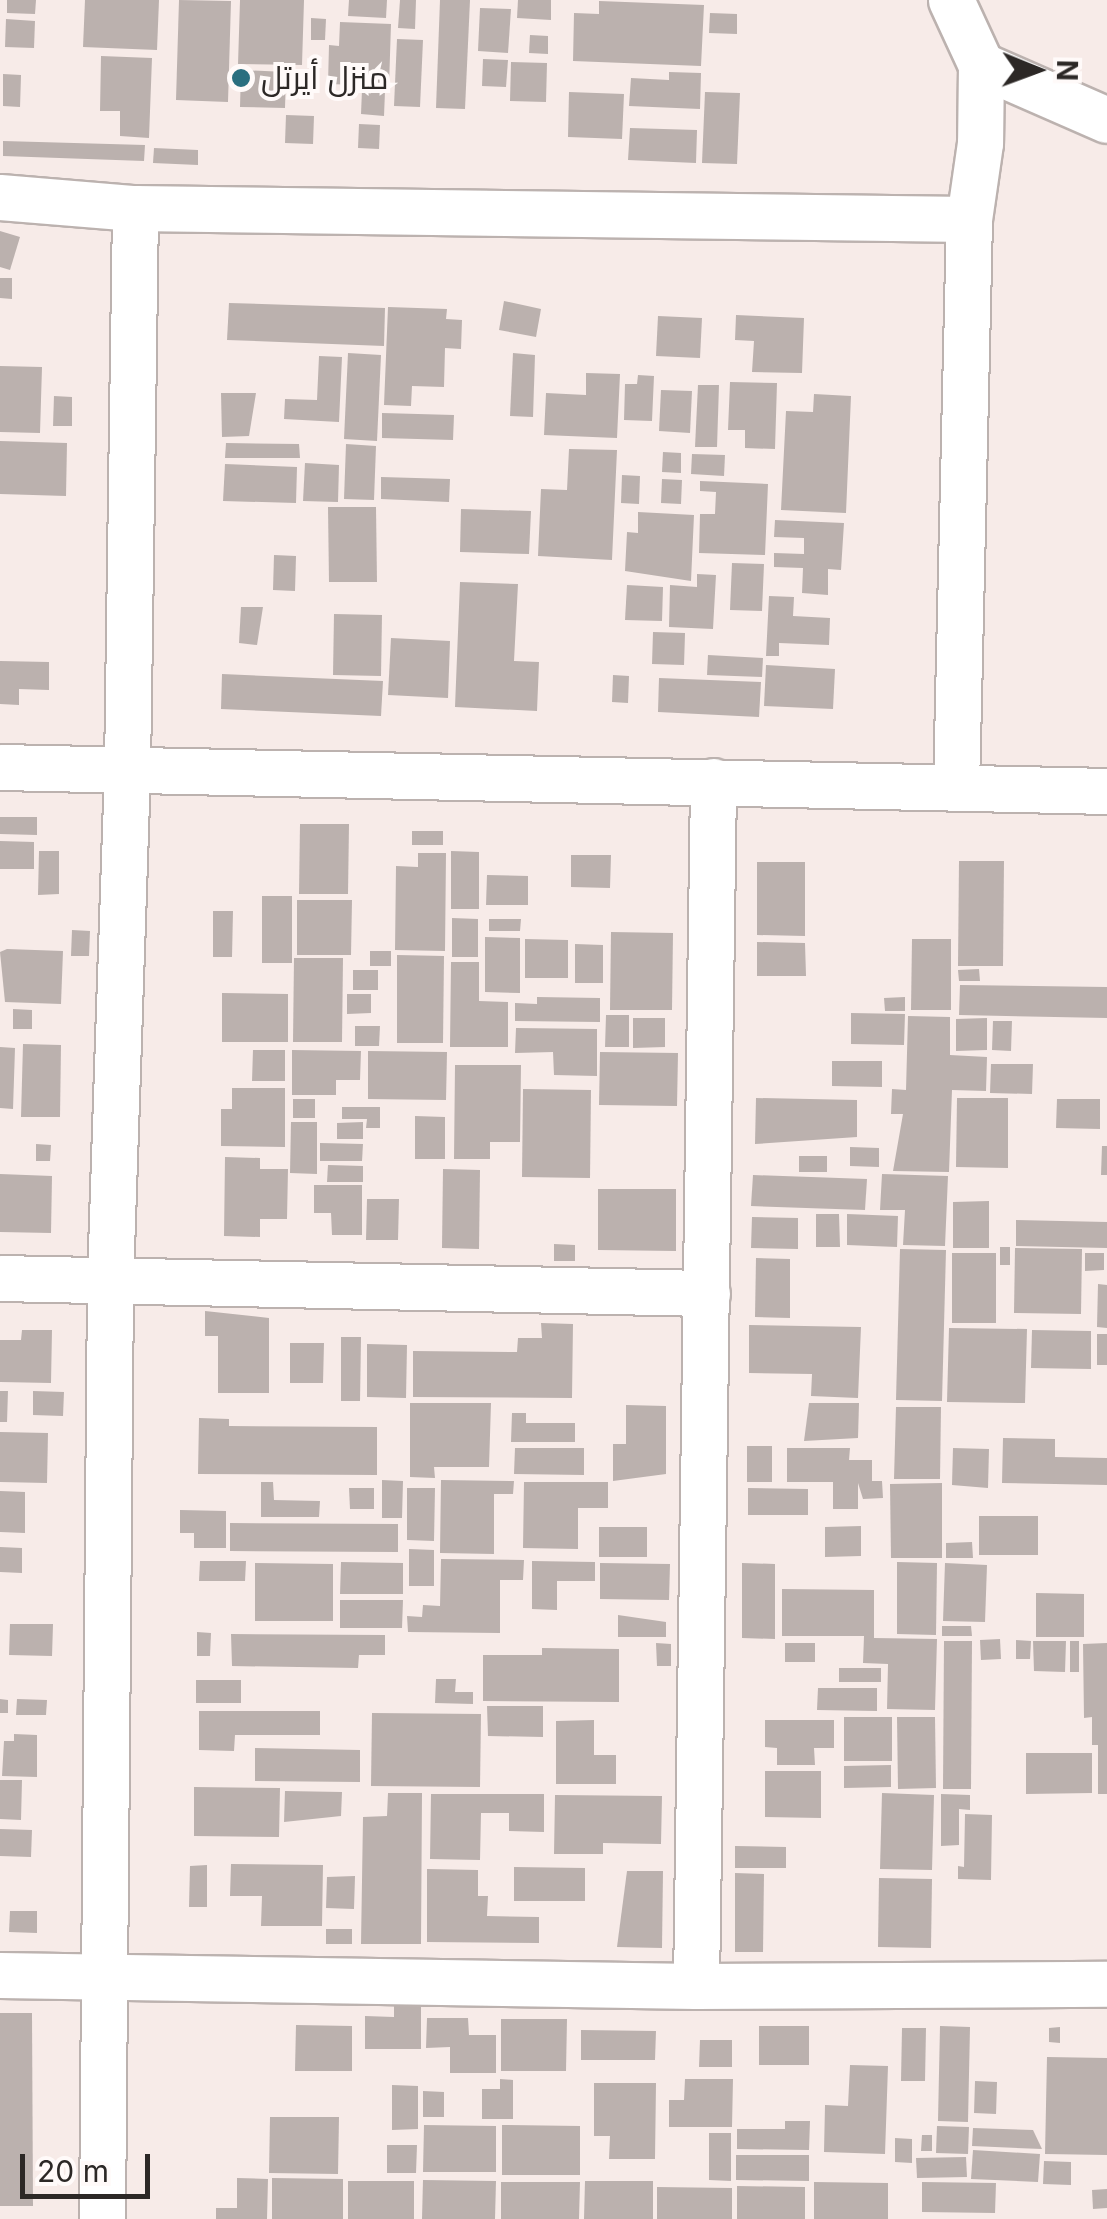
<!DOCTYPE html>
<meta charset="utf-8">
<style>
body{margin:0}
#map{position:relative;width:1107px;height:2219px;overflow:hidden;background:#f7ebe8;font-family:Inter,Cairo,sans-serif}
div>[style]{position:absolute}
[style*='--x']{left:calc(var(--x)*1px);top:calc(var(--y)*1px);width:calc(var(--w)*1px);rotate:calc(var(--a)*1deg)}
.building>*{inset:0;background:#bbb1ae}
.roads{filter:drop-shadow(2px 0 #bcb2af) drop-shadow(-2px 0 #bcb2af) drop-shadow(0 2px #bcb2af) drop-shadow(0 -2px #bcb2af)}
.minor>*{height:45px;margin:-22.5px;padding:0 22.5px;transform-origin:22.5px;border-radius:22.5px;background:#fff}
.dots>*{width:28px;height:28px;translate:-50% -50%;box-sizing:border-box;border:5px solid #fffaf9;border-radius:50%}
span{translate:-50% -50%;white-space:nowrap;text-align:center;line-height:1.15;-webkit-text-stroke:8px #fffaf9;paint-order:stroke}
.poi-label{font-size:32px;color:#2c2826}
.left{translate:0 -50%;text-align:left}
.north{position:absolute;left:987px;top:20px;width:100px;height:100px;-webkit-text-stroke:8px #fffaf9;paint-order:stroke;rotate:91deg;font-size:28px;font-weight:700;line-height:40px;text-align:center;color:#2c2826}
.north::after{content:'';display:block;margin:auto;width:35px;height:45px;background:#2c2826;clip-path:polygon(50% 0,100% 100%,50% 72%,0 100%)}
.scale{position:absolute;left:20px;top:2154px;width:130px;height:45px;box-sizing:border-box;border:5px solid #2c2826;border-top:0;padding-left:12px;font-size:30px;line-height:35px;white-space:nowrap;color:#2c2826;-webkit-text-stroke:8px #fffaf9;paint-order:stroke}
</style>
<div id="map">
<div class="building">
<div style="clip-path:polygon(7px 0,36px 0,35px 14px,7px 13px)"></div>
<div style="clip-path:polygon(85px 0,159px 0,157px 50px,83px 47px)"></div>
<div style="clip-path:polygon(179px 0,231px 1px,228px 102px,176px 100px)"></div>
<div style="clip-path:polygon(240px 0,304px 0,302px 65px,238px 64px)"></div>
<div style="clip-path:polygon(349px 0,387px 0,386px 18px,348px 16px)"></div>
<div style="clip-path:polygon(400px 0,416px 0,415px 29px,398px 28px)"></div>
<div style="clip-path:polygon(440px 0,470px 0,465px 109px,436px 108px)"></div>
<div style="clip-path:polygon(518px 0,551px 0,551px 20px,517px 18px)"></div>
<div style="clip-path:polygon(599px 1px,704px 5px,701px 66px,573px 61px,574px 13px,599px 14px)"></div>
<div style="clip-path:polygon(480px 8px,511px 9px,508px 53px,478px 51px)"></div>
<div style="clip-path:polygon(710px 13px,737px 14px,737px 34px,709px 33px)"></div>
<div style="clip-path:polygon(311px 18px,326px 19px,325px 40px,311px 40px)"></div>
<div style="clip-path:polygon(6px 19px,35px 21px,34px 48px,5px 47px)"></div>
<div style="clip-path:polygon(340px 22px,391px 24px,389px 86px,328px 84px,329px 45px,339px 46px)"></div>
<div style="clip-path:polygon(530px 35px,548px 36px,548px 54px,529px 53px)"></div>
<div style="clip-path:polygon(397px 39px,423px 40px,420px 107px,394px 106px)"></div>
<div style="clip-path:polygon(101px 56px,152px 58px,149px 138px,120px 136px,120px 111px,100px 111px)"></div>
<div style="clip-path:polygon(483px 59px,508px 60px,506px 87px,482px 86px)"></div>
<div style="clip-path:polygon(511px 62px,547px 63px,546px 102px,510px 101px)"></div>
<div style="clip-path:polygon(241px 70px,286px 72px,285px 108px,240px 107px)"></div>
<div style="clip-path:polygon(669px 72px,701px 73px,700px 109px,629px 106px,631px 78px,669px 80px)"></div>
<div style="clip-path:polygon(3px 74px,21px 75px,20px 107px,3px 106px)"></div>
<div style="clip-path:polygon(362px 90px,385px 91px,384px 116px,361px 114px)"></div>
<div style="clip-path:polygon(569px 92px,624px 94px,622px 139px,568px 137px)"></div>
<div style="clip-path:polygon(705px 92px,740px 93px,737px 164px,702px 163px)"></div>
<div style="clip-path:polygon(286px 115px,314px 116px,313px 144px,285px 143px)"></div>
<div style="clip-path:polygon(359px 124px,380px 125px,379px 149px,358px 148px)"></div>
<div style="clip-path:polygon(630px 128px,697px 130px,696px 163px,628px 160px)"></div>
<div style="clip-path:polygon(3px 141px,145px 145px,144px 161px,3px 156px)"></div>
<div style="clip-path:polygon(154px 148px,198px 150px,198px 165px,153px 163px)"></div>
<div style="clip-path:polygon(0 231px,20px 237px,10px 270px,0 267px)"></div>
<div style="clip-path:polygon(0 278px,12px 278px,12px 299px,0 298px)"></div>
<div style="clip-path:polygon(504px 301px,541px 309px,536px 337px,499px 330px)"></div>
<div style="clip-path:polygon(229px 303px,385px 308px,384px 346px,227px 340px)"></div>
<div style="clip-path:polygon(388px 307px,447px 309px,446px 319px,462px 320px,461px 349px,445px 348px,444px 387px,412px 386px,411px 406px,384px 405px)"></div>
<div style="clip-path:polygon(736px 315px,804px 318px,802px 373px,752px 372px,754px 341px,735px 340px)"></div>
<div style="clip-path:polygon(658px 316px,702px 318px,700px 358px,656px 356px)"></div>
<div style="clip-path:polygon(348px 353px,381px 355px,377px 441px,344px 439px)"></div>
<div style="clip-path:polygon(513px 353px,535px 355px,533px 417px,510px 416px)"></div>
<div style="clip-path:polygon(319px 356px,342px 357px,339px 422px,284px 419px,285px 399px,317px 400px)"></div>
<div style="clip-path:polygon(0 366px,42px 367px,40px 433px,0 432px)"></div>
<div style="clip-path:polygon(586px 373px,620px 374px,617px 438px,544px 435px,546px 393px,586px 395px)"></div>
<div style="clip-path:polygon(638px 375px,654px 376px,652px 421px,624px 420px,625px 384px,637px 384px)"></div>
<div style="clip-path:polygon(730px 382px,777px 383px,775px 449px,745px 448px,745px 430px,728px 430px)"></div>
<div style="clip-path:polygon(698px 385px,719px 385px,717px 447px,695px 447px)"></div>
<div style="clip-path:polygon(661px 390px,692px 391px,690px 433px,659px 431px)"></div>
<div style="clip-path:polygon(221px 393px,256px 393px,249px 436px,222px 437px)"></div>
<div style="clip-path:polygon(814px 394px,851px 396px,846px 513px,781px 510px,786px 411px,813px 412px)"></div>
<div style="clip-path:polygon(54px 396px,72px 397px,72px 426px,53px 426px)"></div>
<div style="clip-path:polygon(382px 413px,454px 415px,453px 440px,382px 438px)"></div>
<div style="clip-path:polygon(0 441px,67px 443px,66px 496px,0 494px)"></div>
<div style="clip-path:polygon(226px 443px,299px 444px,300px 458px,225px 458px)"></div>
<div style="clip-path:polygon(346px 444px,376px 446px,374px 500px,344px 499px)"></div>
<div style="clip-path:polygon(569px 449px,617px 450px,612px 560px,538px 556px,541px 489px,567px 490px)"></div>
<div style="clip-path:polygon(663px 452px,681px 453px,681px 473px,662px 472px)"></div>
<div style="clip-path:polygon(692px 454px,725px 455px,724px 476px,691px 474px)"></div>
<div style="clip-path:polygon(305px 463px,339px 465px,338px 502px,303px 501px)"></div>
<div style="clip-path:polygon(225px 464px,297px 467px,296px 503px,223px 501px)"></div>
<div style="clip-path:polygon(622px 475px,640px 476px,639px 504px,621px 503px)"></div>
<div style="clip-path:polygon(381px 477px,450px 479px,449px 502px,381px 499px)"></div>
<div style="clip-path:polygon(662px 479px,682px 480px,681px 504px,661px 503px)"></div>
<div style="clip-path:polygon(700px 481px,768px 484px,765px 555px,699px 553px,700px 514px,715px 514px,716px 492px,700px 491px)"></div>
<div style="clip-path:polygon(328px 507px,376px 507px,377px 582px,329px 582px)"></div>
<div style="clip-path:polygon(461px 509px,531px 511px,529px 554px,460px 552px)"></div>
<div style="clip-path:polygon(638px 512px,694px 515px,691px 581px,625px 571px,627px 532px,638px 533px)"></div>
<div style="clip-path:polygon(775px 520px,844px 523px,841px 570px,828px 569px,828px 595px,802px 593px,803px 568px,774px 567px,774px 553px,804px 554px,804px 538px,774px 537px)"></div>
<div style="clip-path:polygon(274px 555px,296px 556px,295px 591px,273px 590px)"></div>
<div style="clip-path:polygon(732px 563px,764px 564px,762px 611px,730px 610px)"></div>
<div style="clip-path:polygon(697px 574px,716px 575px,713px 629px,669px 627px,670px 585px,697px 587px)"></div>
<div style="clip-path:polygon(460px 582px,518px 584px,514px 661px,539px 662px,537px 711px,455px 707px)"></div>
<div style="clip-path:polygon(627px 585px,663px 587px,662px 621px,625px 620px)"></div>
<div style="clip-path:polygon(769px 596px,794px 597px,793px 616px,830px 618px,829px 645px,779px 643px,779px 656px,766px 656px)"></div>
<div style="clip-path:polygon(241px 607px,263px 607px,257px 645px,239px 643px)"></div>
<div style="clip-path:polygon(334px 614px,382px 615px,381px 676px,333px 675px)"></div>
<div style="clip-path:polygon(653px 632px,685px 633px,684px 665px,652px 664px)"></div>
<div style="clip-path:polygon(391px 638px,450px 641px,448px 698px,388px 695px)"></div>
<div style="clip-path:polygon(708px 655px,763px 658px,762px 677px,707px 675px)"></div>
<div style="clip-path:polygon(0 661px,49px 662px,49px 690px,19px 689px,19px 705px,0 704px)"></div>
<div style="clip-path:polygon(766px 665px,835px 669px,833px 709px,764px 706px)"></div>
<div style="clip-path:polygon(222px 674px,383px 681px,381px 716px,221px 709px)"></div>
<div style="clip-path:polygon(613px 675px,629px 676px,628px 703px,612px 702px)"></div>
<div style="clip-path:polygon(659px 678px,761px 682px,759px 717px,658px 712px)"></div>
<div style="clip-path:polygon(0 817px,37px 817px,37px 835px,0 834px)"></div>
<div style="clip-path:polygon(300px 824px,349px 824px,348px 894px,299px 894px)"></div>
<div style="clip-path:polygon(412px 831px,443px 831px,443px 845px,412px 845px)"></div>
<div style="clip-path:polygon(0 841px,34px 842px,34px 869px,0 869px)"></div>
<div style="clip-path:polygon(39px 851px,59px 851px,59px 894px,38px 895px)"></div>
<div style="clip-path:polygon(451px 851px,479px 852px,479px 909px,451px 909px)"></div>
<div style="clip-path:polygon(418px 853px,446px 853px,445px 951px,395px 950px,396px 866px,418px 867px)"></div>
<div style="clip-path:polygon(571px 855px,611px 855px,610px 888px,571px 887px)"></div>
<div style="clip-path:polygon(959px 861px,1004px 861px,1003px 966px,958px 966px)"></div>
<div style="clip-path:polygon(757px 862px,805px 862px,805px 936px,757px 935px)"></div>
<div style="clip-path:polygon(487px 875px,528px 876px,528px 905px,486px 905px)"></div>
<div style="clip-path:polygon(262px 896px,292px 896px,292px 963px,262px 963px)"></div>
<div style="clip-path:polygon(297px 900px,352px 900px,351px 955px,297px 955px)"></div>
<div style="clip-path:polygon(213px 911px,233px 911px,232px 957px,213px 957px)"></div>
<div style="clip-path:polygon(452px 918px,478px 919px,478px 957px,452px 957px)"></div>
<div style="clip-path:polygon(489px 919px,521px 919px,520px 931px,489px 931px)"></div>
<div style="clip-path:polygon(72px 930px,90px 931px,89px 956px,71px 956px)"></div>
<div style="clip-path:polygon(611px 932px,673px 933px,672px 1010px,610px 1010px)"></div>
<div style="clip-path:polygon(485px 937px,520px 938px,520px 993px,485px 992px)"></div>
<div style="clip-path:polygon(525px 939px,568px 940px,568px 978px,525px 978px)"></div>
<div style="clip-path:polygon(912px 939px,951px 939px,951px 1010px,911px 1010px)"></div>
<div style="clip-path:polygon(757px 942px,805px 943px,806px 976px,757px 976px)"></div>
<div style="clip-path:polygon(575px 944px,603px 945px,603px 983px,575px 983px)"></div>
<div style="clip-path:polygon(7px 949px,63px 951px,61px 1004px,5px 1002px,0 952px)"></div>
<div style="clip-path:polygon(370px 951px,391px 951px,391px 966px,370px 966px)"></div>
<div style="clip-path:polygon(397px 955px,444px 956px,443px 1043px,397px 1043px)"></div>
<div style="clip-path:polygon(294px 958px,343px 958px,342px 1042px,293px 1042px)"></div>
<div style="clip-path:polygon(451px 962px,479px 962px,479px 1001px,508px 1002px,508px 1047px,450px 1047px)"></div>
<div style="clip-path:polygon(979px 969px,980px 981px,959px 981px,958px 970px)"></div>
<div style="clip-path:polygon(353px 970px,378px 970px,378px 990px,353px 990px)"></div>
<div style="clip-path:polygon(960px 985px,1107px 987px,1107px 1018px,959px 1015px)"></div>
<div style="clip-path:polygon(222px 993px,288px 994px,288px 1042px,222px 1042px)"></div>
<div style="clip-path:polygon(347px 994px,371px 994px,371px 1013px,347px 1014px)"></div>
<div style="clip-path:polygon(537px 997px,600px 998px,600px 1022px,515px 1021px,515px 1003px,537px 1004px)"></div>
<div style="clip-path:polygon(905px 997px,905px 1011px,885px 1011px,884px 998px)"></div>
<div style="clip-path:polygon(13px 1009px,32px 1010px,32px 1029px,13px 1029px)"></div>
<div style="clip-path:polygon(851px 1013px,905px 1014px,904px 1045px,851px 1044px)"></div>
<div style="clip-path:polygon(606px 1015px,629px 1015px,629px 1047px,605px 1047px)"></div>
<div style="clip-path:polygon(908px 1016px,950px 1017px,950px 1055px,987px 1057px,986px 1091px,952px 1090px,949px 1172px,893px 1171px,903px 1114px,891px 1114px,892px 1089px,906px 1090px)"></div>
<div style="clip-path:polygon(633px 1018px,665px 1018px,665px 1047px,633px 1048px)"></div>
<div style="clip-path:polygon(987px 1018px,987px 1050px,956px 1051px,956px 1019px)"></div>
<div style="clip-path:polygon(993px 1021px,1012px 1021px,1011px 1051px,992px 1050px)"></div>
<div style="clip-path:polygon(355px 1026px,380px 1026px,379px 1046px,355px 1046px)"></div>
<div style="clip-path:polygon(516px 1028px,597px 1029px,597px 1076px,554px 1075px,553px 1052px,515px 1053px)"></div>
<div style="clip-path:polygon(23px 1044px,61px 1045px,60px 1117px,21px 1117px)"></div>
<div style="clip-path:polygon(0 1047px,15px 1048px,13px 1109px,0 1108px)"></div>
<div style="clip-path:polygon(253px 1050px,285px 1050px,285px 1081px,252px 1081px)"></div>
<div style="clip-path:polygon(292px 1050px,361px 1051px,360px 1080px,336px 1080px,336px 1095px,292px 1095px)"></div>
<div style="clip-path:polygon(368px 1051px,447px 1052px,446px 1100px,368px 1099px)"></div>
<div style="clip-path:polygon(600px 1052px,678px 1053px,677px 1106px,599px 1105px)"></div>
<div style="clip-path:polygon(832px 1061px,882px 1061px,882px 1087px,832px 1086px)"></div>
<div style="clip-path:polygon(991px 1064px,1033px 1064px,1032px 1094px,990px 1093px)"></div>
<div style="clip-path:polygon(455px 1065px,521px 1065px,520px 1142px,490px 1142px,490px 1159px,454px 1159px)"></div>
<div style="clip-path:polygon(232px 1088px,285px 1088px,285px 1147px,221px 1146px,221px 1109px,232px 1109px)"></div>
<div style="clip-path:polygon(523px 1089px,591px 1090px,590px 1178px,522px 1177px)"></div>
<div style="clip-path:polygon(756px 1098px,857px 1100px,857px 1137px,755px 1144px)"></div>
<div style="clip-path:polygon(957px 1098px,1008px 1098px,1008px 1168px,956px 1167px)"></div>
<div style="clip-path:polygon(293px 1099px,315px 1099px,315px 1118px,293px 1118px)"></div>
<div style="clip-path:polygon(1057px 1099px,1100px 1099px,1100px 1129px,1056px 1128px)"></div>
<div style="clip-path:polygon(342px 1107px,380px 1107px,380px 1128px,366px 1128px,367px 1119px,342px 1119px)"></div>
<div style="clip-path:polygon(415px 1116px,445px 1117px,445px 1159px,415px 1159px)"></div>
<div style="clip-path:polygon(291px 1122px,317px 1122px,317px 1174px,290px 1173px)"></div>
<div style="clip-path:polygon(363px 1122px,363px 1139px,337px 1139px,337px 1123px)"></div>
<div style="clip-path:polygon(320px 1143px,363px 1144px,362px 1161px,320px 1161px)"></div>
<div style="clip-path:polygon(36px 1144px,51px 1145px,50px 1161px,36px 1161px)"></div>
<div style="clip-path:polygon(1102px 1146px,1107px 1146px,1107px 1175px,1101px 1175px)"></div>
<div style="clip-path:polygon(850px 1147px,879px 1148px,879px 1167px,850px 1166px)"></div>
<div style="clip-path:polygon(799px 1156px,827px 1156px,827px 1172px,799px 1172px)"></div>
<div style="clip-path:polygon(225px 1157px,260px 1158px,260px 1169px,288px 1169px,287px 1219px,260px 1219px,260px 1237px,224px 1236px)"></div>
<div style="clip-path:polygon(328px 1165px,363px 1166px,363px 1182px,327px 1182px)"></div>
<div style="clip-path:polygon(443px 1169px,480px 1170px,479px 1249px,442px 1248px)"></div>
<div style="clip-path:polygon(0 1174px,52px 1176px,51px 1233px,0 1232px)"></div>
<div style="clip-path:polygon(882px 1174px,948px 1176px,945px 1246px,903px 1245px,905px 1210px,880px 1210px)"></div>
<div style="clip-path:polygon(753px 1175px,867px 1179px,865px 1210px,751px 1206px)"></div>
<div style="clip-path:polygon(314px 1185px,362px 1185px,362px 1235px,332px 1235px,331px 1213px,314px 1213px)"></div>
<div style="clip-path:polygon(598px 1189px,676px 1189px,676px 1251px,598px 1250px)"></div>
<div style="clip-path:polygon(367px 1199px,399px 1199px,398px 1240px,366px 1240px)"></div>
<div style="clip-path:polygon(989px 1201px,989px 1248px,953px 1248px,953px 1202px)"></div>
<div style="clip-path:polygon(816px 1214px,839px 1214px,840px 1247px,816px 1247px)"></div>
<div style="clip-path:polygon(847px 1214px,898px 1216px,897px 1247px,847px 1245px)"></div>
<div style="clip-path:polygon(752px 1217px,798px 1218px,798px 1249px,751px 1248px)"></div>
<div style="clip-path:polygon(1016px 1220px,1107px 1222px,1107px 1248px,1016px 1246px)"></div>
<div style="clip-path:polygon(554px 1244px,575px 1245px,575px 1261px,554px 1261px)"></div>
<div style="clip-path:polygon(1000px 1247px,1010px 1247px,1010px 1265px,1000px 1265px)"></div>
<div style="clip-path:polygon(1015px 1248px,1082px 1249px,1081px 1314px,1014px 1313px)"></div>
<div style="clip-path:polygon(900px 1249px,946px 1250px,942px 1401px,896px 1400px)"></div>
<div style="clip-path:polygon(952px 1253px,996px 1253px,996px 1323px,952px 1323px)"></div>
<div style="clip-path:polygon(1085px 1253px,1104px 1253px,1104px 1270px,1085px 1271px)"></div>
<div style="clip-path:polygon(756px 1258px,790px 1259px,790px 1318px,755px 1317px)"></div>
<div style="clip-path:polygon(1098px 1284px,1107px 1285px,1107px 1328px,1097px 1327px)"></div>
<div style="clip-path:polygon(205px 1311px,269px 1318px,269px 1393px,218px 1393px,218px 1336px,205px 1336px)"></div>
<div style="clip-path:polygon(541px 1323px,573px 1324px,572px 1398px,413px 1397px,413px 1351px,517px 1352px,518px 1338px,542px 1338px)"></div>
<div style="clip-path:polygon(749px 1325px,861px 1327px,858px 1398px,811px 1396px,812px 1374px,749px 1373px)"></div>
<div style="clip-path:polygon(949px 1328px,1027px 1329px,1025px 1403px,947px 1402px)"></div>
<div style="clip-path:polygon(22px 1330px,52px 1330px,51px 1383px,0 1382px,0 1340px,21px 1340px)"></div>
<div style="clip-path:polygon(1032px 1330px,1091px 1331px,1091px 1369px,1031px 1368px)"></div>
<div style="clip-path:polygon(1097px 1334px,1107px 1334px,1107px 1365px,1097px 1365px)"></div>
<div style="clip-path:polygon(341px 1337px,361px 1337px,360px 1401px,341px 1401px)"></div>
<div style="clip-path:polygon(290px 1343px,324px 1343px,323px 1383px,290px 1383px)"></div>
<div style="clip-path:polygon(367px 1344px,407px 1345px,406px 1398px,367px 1397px)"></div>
<div style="clip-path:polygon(0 1391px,8px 1391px,7px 1422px,0 1422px)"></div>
<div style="clip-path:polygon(33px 1391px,64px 1392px,63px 1416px,33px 1415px)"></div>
<div style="clip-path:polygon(410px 1403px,491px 1403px,489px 1467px,434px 1467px,435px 1478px,410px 1477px)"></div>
<div style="clip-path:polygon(809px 1403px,859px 1403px,858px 1438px,804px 1441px)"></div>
<div style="clip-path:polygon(626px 1405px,666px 1406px,666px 1474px,613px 1481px,613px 1444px,626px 1444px)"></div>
<div style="clip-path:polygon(896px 1407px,941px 1407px,940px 1479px,894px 1479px)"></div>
<div style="clip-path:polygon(512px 1413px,526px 1413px,526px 1423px,575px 1423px,575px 1442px,511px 1442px)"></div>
<div style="clip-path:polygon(199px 1418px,229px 1419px,229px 1426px,377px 1427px,377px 1475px,198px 1474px)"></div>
<div style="clip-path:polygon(0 1432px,48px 1433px,47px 1483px,0 1482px)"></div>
<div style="clip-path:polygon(1003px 1438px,1055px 1439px,1055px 1457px,1107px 1458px,1107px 1485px,1002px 1483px)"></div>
<div style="clip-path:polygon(747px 1446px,772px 1446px,772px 1482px,747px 1482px)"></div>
<div style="clip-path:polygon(515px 1448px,584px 1448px,584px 1475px,514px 1474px)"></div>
<div style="clip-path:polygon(787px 1448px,850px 1448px,849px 1460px,872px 1460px,872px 1481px,882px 1481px,883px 1498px,863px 1499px,858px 1483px,858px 1509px,833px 1509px,833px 1482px,787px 1482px)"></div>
<div style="clip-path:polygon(953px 1448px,989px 1449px,988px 1488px,952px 1485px)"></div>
<div style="clip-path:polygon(382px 1480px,403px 1481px,402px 1518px,382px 1518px)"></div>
<div style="clip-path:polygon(441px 1480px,514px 1481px,513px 1494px,494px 1494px,494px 1554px,440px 1553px)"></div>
<div style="clip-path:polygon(261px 1482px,273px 1482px,274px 1500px,320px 1501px,319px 1517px,261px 1517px)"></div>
<div style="clip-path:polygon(524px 1482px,608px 1482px,608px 1508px,578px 1508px,578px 1549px,523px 1548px)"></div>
<div style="clip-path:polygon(942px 1483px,942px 1558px,891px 1558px,890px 1484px)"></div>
<div style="clip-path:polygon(349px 1488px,374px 1488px,374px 1509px,350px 1509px)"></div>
<div style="clip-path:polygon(407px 1488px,435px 1488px,434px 1541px,407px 1540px)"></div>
<div style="clip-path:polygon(748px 1488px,808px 1489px,808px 1515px,748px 1515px)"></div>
<div style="clip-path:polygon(0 1491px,25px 1492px,25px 1533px,0 1532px)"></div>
<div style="clip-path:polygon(180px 1510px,226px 1511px,226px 1548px,194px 1548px,194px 1533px,180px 1533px)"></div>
<div style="clip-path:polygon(979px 1516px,1038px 1516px,1038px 1555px,979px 1555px)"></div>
<div style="clip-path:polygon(230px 1523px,398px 1524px,398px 1552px,230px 1551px)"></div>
<div style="clip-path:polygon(861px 1526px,861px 1556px,825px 1557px,825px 1527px)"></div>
<div style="clip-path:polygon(599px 1527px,647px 1527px,647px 1557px,599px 1557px)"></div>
<div style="clip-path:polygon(972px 1542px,973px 1558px,946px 1558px,946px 1543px)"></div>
<div style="clip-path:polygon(0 1547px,22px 1548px,22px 1573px,0 1572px)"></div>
<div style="clip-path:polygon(409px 1549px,434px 1550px,434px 1586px,409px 1586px)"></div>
<div style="clip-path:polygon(441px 1559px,524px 1560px,523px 1580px,500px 1580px,500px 1633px,408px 1632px,407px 1616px,422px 1617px,423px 1605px,440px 1606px)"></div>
<div style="clip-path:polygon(200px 1561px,246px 1561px,245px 1581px,199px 1581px)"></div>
<div style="clip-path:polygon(532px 1561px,595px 1562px,595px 1581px,557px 1581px,557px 1610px,532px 1609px)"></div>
<div style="clip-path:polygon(341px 1562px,403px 1563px,403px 1594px,340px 1594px)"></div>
<div style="clip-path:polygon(897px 1562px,937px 1563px,936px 1635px,897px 1634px)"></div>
<div style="clip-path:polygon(255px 1563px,333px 1564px,333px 1621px,255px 1621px)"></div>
<div style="clip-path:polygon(600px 1563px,670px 1564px,669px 1600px,600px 1599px)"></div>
<div style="clip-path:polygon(742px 1563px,775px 1564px,775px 1639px,742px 1638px)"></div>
<div style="clip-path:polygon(945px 1563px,987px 1565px,985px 1622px,943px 1621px)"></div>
<div style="clip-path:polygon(782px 1589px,874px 1590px,874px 1638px,937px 1639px,935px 1710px,887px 1709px,888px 1664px,863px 1663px,864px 1636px,782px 1636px)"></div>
<div style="clip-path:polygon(1036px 1593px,1084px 1594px,1084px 1637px,1036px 1637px)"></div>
<div style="clip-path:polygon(340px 1600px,403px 1600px,402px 1628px,340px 1628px)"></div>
<div style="clip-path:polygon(618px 1615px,666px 1622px,666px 1637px,618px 1637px)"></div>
<div style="clip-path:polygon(10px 1624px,53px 1624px,52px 1656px,9px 1655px)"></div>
<div style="clip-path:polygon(942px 1626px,971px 1626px,972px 1636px,942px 1636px)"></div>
<div style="clip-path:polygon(197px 1632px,211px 1633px,210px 1656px,197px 1656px)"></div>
<div style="clip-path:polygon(231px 1634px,385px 1635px,385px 1655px,359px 1655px,358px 1668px,232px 1666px)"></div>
<div style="clip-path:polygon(1000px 1639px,1001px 1659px,981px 1660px,980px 1640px)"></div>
<div style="clip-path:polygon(1016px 1640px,1031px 1641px,1030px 1659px,1016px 1659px)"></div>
<div style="clip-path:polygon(944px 1641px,972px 1641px,971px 1789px,943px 1789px)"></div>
<div style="clip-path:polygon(1033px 1641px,1066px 1641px,1065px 1672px,1034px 1671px)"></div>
<div style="clip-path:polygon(1070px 1641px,1079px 1641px,1079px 1672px,1070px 1672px)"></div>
<div style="clip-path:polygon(656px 1643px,671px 1644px,671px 1666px,657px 1666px)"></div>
<div style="clip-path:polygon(785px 1643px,815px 1643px,815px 1662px,785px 1662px)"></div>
<div style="clip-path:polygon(1107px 1643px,1107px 1794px,1098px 1794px,1098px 1745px,1092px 1745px,1092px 1717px,1084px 1718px,1083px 1644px)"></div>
<div style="clip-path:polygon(542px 1648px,619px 1649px,619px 1702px,483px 1701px,483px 1655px,542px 1655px)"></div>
<div style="clip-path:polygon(839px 1668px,881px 1668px,881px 1682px,839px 1682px)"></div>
<div style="clip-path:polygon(436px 1679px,456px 1679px,455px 1692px,473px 1692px,473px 1704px,435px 1703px)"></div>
<div style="clip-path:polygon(196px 1680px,241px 1680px,241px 1703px,196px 1703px)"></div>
<div style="clip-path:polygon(818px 1688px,877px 1688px,877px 1711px,817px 1710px)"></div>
<div style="clip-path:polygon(0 1699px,8px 1700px,8px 1713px,0 1713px)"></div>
<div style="clip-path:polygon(17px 1699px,47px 1700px,46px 1715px,16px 1715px)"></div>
<div style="clip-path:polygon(487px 1706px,543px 1706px,543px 1737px,488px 1736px)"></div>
<div style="clip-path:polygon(199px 1711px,320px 1711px,320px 1735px,235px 1735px,234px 1751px,199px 1750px)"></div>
<div style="clip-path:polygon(372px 1713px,481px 1714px,480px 1787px,371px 1786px)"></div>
<div style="clip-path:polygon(844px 1717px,892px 1717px,892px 1761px,844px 1761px)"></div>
<div style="clip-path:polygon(897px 1717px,935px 1717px,936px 1788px,898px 1789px)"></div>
<div style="clip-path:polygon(594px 1720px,594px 1755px,616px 1755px,616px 1784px,556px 1784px,556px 1721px)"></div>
<div style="clip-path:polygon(765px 1720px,834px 1720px,834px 1748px,814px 1748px,815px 1765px,777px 1765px,777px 1748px,765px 1747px)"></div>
<div style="clip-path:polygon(14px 1734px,37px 1735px,37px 1777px,2px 1776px,4px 1741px,14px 1741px)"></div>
<div style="clip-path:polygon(255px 1748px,360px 1750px,360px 1782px,255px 1781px)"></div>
<div style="clip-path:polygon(1026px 1753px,1092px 1753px,1092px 1793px,1026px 1794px)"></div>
<div style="clip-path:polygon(891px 1765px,891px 1787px,844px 1788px,844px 1766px)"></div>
<div style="clip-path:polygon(765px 1771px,821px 1771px,821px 1818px,765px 1817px)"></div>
<div style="clip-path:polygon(0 1780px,22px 1780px,21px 1820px,0 1819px)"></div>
<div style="clip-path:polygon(194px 1787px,280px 1788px,279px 1837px,194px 1836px)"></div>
<div style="clip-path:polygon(285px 1791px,342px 1792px,341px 1816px,284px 1822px)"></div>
<div style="clip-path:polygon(388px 1793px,422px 1793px,421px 1944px,361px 1944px,363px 1817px,387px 1816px)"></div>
<div style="clip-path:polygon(882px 1793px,934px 1795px,932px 1870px,880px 1869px)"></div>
<div style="clip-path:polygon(431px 1794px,544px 1794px,544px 1832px,509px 1831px,509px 1813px,481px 1813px,480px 1860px,430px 1859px)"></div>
<div style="clip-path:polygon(941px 1794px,970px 1795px,970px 1810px,959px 1809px,959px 1845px,941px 1846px)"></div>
<div style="clip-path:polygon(555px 1795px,662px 1796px,661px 1844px,603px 1843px,603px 1854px,554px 1854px)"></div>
<div style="clip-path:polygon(965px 1814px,992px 1815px,991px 1880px,958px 1879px,958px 1866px,964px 1867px)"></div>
<div style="clip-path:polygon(0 1829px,32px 1830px,31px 1857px,0 1856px)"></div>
<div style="clip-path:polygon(735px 1846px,786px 1847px,786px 1868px,735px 1868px)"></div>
<div style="clip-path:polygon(231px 1864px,323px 1865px,322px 1926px,261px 1926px,262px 1896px,230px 1896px)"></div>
<div style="clip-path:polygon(207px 1865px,207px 1907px,189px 1907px,190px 1866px)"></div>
<div style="clip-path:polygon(514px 1867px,585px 1868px,585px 1901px,514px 1901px)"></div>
<div style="clip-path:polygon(427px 1869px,478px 1870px,478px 1896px,488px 1896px,487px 1916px,539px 1917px,539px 1943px,427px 1942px)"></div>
<div style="clip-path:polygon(627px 1871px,663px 1871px,662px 1948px,617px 1947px)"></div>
<div style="clip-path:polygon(735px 1873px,764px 1874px,763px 1952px,735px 1952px)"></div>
<div style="clip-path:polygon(355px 1876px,354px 1909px,326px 1908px,327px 1877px)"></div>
<div style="clip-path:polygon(879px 1878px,932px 1879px,931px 1948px,878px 1947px)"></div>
<div style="clip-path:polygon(10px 1911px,37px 1911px,37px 1933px,9px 1932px)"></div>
<div style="clip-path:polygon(326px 1929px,352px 1929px,352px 1944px,326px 1944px)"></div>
<div style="clip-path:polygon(394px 2002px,421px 2002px,421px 2049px,365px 2049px,365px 2016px,394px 2017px)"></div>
<div style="clip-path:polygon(0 2013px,32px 2013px,33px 2206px,0 2206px)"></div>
<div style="clip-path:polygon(427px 2018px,468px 2018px,469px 2035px,496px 2035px,496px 2073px,450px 2073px,450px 2047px,426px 2048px)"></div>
<div style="clip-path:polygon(501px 2019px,567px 2019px,566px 2071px,501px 2071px)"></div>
<div style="clip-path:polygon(296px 2025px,352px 2026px,352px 2071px,295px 2071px)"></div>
<div style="clip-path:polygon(759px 2026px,809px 2026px,809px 2065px,759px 2065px)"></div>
<div style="clip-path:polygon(940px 2026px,970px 2027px,968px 2122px,938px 2121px)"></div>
<div style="clip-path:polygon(1060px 2027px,1060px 2043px,1049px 2042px,1049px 2028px)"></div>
<div style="clip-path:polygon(902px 2028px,926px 2028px,925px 2081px,901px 2081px)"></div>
<div style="clip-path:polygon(581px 2030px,656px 2031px,655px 2060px,581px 2060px)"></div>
<div style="clip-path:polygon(700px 2040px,732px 2040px,732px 2067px,699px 2067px)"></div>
<div style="clip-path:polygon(1047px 2057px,1107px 2058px,1107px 2155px,1045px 2154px)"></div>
<div style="clip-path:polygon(850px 2065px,888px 2066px,885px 2154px,824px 2152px,825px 2105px,848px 2106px)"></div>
<div style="clip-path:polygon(500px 2079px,513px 2080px,513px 2119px,482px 2119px,482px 2089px,500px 2089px)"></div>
<div style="clip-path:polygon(685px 2079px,733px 2079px,732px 2127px,669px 2127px,669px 2100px,684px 2100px)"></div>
<div style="clip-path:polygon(975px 2081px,997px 2082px,996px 2114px,974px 2113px)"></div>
<div style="clip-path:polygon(594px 2083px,656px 2083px,655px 2159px,609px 2159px,610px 2136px,594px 2136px)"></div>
<div style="clip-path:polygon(392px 2085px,418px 2086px,418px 2129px,392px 2130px)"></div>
<div style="clip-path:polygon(423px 2091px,444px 2092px,444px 2117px,423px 2117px)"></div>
<div style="clip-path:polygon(270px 2117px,339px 2117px,338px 2174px,269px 2173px)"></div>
<div style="clip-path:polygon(785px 2121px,810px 2121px,809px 2150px,737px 2149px,737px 2129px,785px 2129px)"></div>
<div style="clip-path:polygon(424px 2125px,496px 2126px,496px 2172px,423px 2172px)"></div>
<div style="clip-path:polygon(502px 2125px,580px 2126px,580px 2175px,502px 2175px)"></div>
<div style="clip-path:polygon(937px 2126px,969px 2127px,968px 2154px,936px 2153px)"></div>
<div style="clip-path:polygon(973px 2128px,1033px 2130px,1042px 2149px,972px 2146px)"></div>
<div style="clip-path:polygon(709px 2133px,731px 2133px,731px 2181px,709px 2180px)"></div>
<div style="clip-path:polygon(922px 2135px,932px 2135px,932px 2151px,921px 2151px)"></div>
<div style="clip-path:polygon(895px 2138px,912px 2139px,912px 2163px,895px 2162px)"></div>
<div style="clip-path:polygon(387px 2145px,417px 2145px,416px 2173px,387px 2173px)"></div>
<div style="clip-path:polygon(973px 2150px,1040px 2154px,1038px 2182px,971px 2179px)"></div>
<div style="clip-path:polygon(736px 2155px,809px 2155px,809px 2181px,736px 2180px)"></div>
<div style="clip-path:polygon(966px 2157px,967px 2177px,917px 2178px,916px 2158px)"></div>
<div style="clip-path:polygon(1044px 2161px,1071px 2162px,1071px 2185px,1043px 2184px)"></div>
<div style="clip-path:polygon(237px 2178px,268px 2179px,267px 2219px,216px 2219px,216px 2208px,237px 2208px)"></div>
<div style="clip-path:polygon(272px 2178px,343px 2179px,343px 2219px,272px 2219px)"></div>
<div style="clip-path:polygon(423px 2180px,496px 2181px,495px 2219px,422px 2219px)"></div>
<div style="clip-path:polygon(348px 2181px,414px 2181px,414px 2219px,348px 2219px)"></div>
<div style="clip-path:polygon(585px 2181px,653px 2181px,653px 2219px,584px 2219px)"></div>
<div style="clip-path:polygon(501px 2182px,580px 2182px,579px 2219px,501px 2219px)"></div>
<div style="clip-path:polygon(814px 2182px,888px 2183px,888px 2219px,814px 2219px)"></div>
<div style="clip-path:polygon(922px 2182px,996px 2183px,995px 2213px,922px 2212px)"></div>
<div style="clip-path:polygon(737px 2186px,805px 2187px,805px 2219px,737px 2219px)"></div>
<div style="clip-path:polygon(657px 2187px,732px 2188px,732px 2219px,657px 2219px)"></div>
<div style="clip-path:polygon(1107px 2189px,1107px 2208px,1093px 2209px,1092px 2190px)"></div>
</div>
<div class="roads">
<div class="minor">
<div style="--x:951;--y:0;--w:72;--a:65.2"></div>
<div style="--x:981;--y:65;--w:78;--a:90.7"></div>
<div style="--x:980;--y:143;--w:77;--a:98.2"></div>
<div style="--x:969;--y:219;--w:568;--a:91.31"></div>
<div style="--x:981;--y:65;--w:137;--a:23.6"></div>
<div style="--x:0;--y:197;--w:135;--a:4.7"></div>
<div style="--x:135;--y:208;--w:834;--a:0.76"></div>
<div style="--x:0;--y:767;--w:1107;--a:1.24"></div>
<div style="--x:0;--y:1278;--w:707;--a:1.22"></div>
<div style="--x:0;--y:1975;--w:696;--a:0.91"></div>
<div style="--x:696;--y:1986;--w:411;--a:-0.3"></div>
<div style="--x:696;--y:1986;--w:1205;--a:-89.19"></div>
<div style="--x:102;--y:2219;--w:939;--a:-89.51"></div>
<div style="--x:110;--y:1280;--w:511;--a:-88.09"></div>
<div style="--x:127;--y:769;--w:561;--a:-89.18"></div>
</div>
</div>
<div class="dots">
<div style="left:241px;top:78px;background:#2a6f7f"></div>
</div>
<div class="poi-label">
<span class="left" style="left:261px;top:78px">منزل أيرتل</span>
</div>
<div class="north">N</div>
<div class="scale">20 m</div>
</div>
